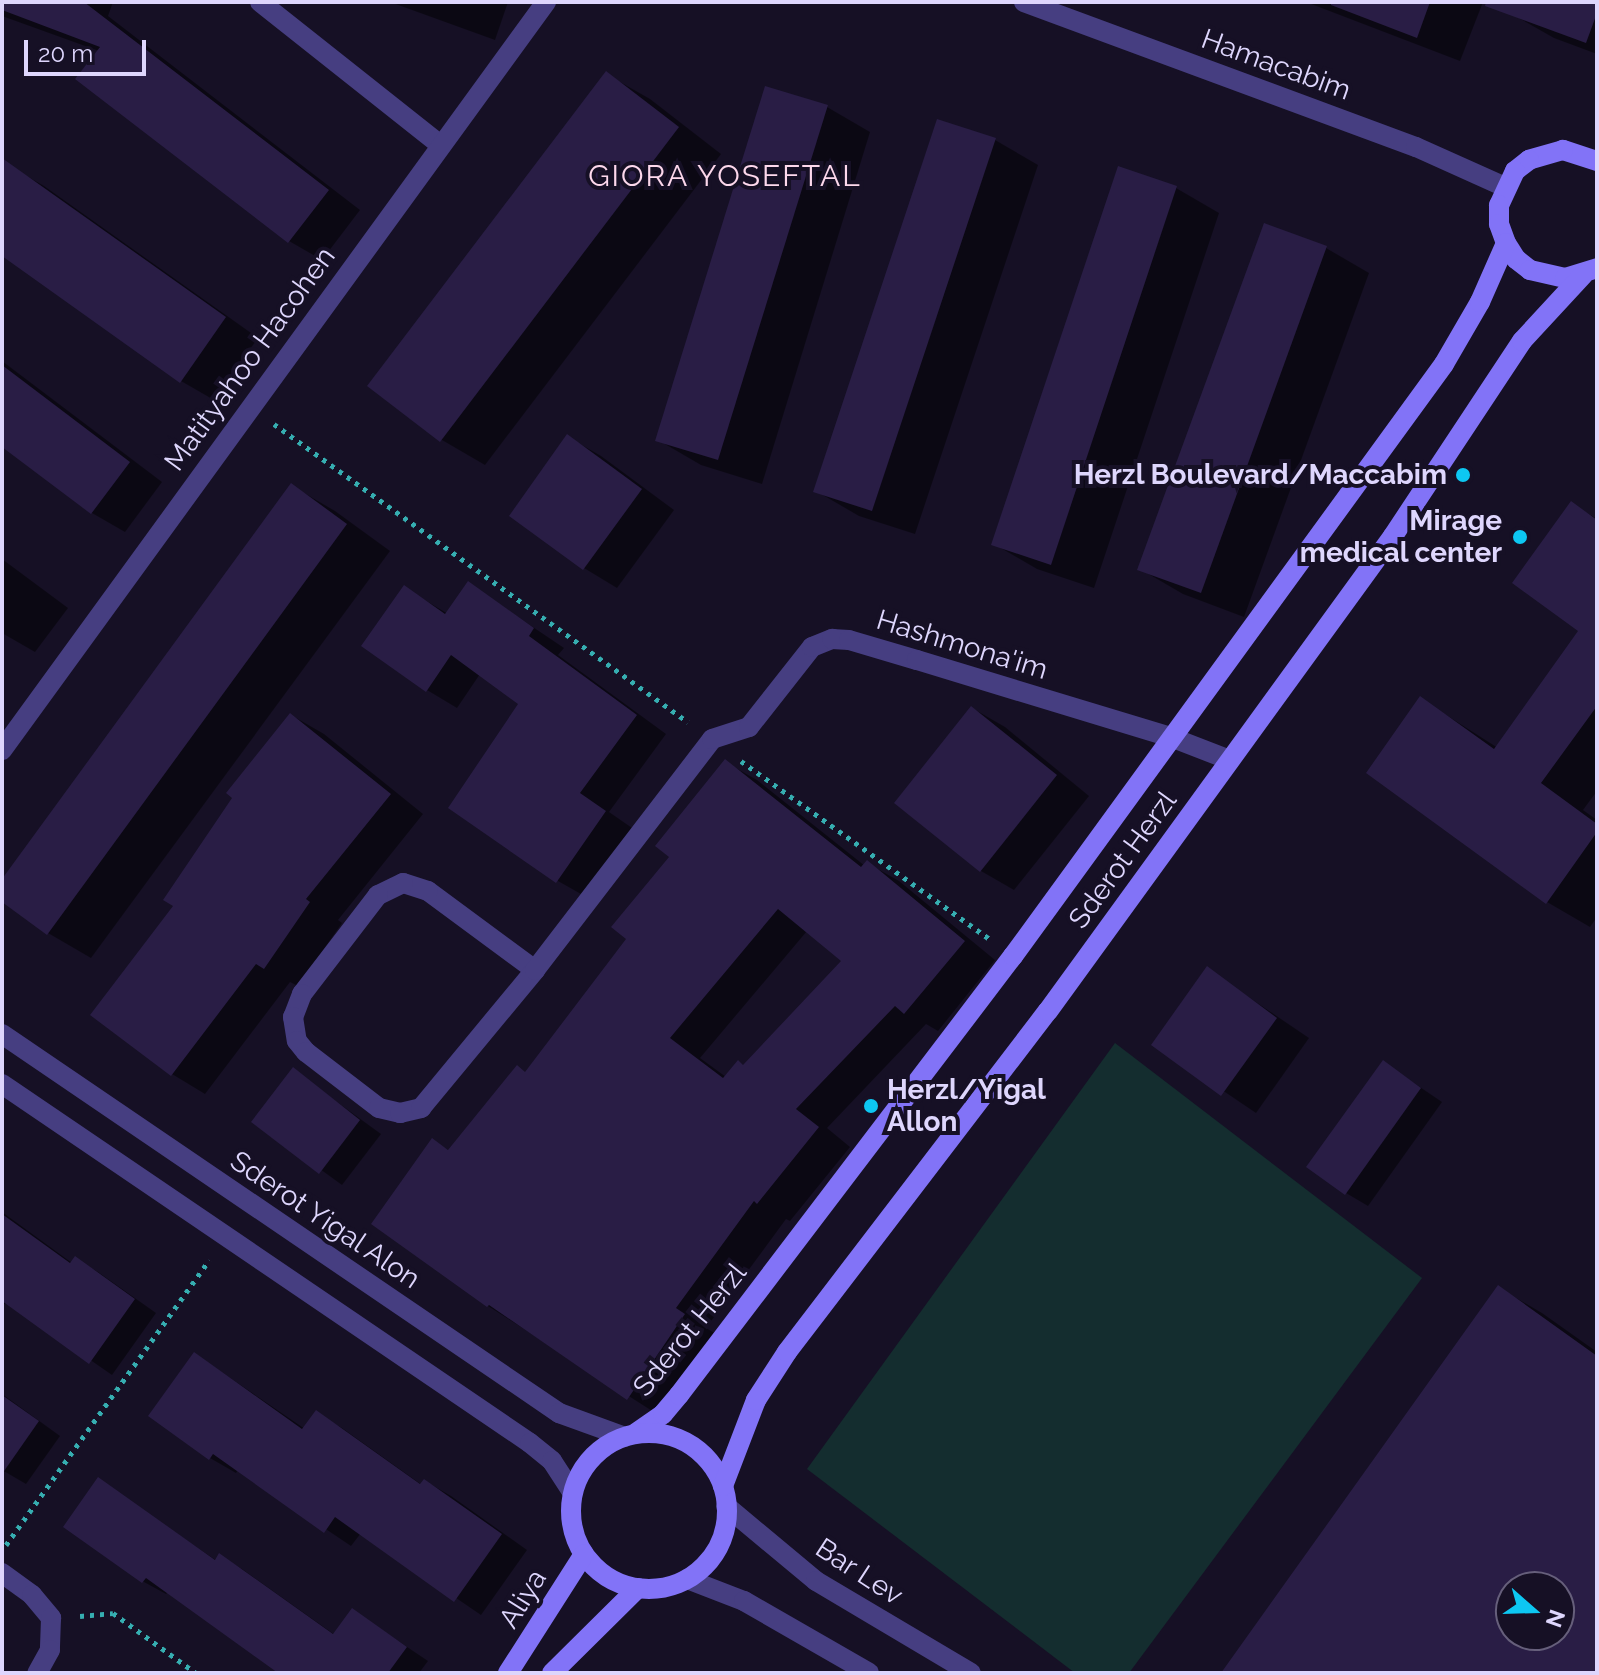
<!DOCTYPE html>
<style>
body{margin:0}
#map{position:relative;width:1599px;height:1675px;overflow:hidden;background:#161025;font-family:Raleway,sans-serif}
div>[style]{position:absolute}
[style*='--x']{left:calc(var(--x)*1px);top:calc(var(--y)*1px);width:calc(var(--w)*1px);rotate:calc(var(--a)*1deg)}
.green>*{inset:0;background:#142d2f}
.shadow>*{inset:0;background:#0007}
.building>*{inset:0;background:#291d45}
.path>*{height:5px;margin-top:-2.5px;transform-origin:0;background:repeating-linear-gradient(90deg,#36aeb1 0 4px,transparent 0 10px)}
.minor>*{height:20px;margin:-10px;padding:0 10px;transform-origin:10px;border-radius:10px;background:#463e81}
.tertiary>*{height:20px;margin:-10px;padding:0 10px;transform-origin:10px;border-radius:10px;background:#463e81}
.secondary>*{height:20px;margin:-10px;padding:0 10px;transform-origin:10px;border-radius:10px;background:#8273f7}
.secondary>.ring{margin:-10px;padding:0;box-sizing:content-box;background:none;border:20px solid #8273f7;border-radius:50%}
.dots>*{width:22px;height:22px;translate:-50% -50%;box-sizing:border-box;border:4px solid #161025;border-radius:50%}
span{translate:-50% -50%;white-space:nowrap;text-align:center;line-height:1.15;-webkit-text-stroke:8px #161025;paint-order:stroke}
.street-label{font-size:28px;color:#ded6fd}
.poi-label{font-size:28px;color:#ded6fd;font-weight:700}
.right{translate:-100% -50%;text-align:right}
.left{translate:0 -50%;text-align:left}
.neighbourhood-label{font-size:30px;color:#fdd8ec;letter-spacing:2px}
.frame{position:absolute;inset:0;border:4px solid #ded6fd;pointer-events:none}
.north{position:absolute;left:1495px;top:1571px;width:80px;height:80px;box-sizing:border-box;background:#161025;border:2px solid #665f7b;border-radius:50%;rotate:110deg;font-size:22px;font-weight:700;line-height:32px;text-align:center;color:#ded6fd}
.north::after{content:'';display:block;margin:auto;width:28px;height:36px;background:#0dc7f2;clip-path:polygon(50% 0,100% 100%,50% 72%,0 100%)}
.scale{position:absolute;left:24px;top:40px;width:122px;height:36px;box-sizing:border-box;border:4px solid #ded6fd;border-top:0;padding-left:10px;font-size:24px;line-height:28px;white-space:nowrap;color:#ded6fd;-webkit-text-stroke:6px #161025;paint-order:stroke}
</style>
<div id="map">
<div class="green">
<div style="clip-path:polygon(1115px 1043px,1422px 1278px,1129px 1673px,1075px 1673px,807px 1469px)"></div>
</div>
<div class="shadow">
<div style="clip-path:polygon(2px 2px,113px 2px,108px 16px,360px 210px,322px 260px,289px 241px,99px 51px,2px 16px)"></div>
<div style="clip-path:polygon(390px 2px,508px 2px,495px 40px)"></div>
<div style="clip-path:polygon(1306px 2px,1483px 2px,1460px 61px)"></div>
<div style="clip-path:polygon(1514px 2px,1597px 2px,1597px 54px,1554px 38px,1510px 13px)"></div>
<div style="clip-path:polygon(606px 74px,650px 99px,721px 154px,485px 465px,442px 440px,370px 386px)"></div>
<div style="clip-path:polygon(827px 107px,870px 132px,762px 484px,701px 465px,658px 440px)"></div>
<div style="clip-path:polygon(995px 140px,1038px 165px,915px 534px,859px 516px,816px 491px)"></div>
<div style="clip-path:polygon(11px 167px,44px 186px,258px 338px,214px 400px,181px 381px,2px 254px,2px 180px)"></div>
<div style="clip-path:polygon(1176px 188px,1219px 213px,1094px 588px,1037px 569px,994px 544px)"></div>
<div style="clip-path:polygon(1326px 248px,1369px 273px,1244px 617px,1183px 594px,1140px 569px)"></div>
<div style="clip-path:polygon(2px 361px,162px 482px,125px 532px,92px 513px,2px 444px)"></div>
<div style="clip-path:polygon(568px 437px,601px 456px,674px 510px,617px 588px,584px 568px,511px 515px)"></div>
<div style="clip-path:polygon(292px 486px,335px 511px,390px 551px,91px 958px,48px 933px,2px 900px,2px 882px)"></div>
<div style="clip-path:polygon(1572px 504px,1597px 519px,1597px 791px,1583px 810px,1597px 820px,1597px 917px,1590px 927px,1547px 902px,1421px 699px,1498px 748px,1581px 631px)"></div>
<div style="clip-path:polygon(2px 559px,68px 608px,35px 652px,2px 633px)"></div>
<div style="clip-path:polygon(469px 584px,564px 648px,558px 655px,666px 734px,609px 812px,635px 830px,588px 898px,558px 881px,521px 703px,480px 674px,457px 708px,427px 690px,405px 588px,448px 614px)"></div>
<div style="clip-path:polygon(972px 708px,1005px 727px,1089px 796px,1014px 890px,981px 871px,896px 803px)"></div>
<div style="clip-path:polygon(291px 715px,324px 734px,423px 814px,338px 920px,342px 923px,298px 986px,290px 982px,205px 1094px,172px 1074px,176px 906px)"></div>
<div style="clip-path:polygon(evenodd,725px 762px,757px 780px,865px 866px,867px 863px,899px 881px,995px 960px,938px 1031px,926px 1024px,827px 1128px,850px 1147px,790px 1221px,786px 1219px,706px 1328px,716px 1334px,660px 1416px,488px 1306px,373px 1223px,432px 1141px,450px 1151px,527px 1074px,629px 939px,725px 762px,807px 931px,843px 961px,744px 1066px,726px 1077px,700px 1058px,807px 931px)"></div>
<div style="clip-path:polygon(1207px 969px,1309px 1038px,1256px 1113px,1154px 1044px)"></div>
<div style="clip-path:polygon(1383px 1062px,1442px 1102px,1368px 1206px,1346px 1193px)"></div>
<div style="clip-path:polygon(293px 1070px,381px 1134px,342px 1185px,254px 1121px)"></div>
<div style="clip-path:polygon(2px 1212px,72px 1263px,76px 1259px,98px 1272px,156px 1313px,112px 1375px,7px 1302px,2px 1306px)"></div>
<div style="clip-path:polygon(evenodd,1499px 1288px,1542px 1313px,1597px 1352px,1597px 1673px,1239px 1673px,1499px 1288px,1511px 1587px,1559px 1587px,1559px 1635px,1511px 1635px,1511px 1587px)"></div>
<div style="clip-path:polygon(195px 1354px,305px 1429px,316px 1413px,342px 1428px,422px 1485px,425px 1481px,451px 1496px,527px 1550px,481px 1615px,361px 1533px,351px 1546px,238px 1470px,236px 1473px,210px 1458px)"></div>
<div style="clip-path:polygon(2px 1394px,60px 1436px,26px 1484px,2px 1470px)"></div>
<div style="clip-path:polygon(98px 1480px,217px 1561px,220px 1556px,242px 1569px,335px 1635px,352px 1610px,428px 1661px,419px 1673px,282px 1673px,168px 1592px,166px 1594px,144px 1582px,66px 1526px)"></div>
</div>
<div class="building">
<div style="clip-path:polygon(2px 2px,84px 2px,329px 190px,288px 243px,75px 79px,100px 47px,2px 10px)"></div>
<div style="clip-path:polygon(1331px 2px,1430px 2px,1417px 38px,1331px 5px)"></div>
<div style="clip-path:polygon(1486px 2px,1597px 2px,1597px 13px,1586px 43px,1485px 6px)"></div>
<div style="clip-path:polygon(606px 71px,679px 127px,440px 442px,367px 386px)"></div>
<div style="clip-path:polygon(765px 86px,828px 105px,718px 460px,655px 441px)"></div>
<div style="clip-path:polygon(937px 119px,996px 138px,872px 511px,813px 492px)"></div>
<div style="clip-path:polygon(2px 158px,226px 317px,180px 383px,2px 256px)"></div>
<div style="clip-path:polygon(1118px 166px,1177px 186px,1051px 565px,991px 545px)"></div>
<div style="clip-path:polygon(1264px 223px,1327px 246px,1201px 593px,1137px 570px)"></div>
<div style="clip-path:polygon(2px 365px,130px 462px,91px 514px,2px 447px)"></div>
<div style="clip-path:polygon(567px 434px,642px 489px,583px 570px,509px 516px)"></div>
<div style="clip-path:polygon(291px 483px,347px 524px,47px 935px,2px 902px,2px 879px)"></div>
<div style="clip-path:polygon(1571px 501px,1597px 520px,1597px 706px,1541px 783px,1597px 824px,1597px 832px,1546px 904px,1366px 773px,1420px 696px,1494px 749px,1578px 631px,1512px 583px)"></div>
<div style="clip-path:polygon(468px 581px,534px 628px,529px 636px,637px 715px,580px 793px,606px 811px,556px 883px,448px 808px,518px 704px,451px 655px,426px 692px,361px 646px,404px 585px,445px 614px)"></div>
<div style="clip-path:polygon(971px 706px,1057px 775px,980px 872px,894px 803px)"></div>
<div style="clip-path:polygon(290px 713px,391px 794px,306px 899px,310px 902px,264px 969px,256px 964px,171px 1076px,90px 1015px,173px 906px,163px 900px,232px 798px,226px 793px)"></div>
<div style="clip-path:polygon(evenodd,725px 759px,861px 867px,867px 860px,965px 941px,904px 1014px,895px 1006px,796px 1109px,819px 1127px,757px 1204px,754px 1201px,676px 1308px,685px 1314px,627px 1400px,489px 1305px,487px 1307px,371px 1224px,432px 1138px,448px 1150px,517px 1065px,525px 1072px,626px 939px,611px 927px,669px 857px,655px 846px,725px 759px,778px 909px,841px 961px,743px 1065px,738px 1060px,723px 1078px,670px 1038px,778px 909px)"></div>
<div style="clip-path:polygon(1207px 966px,1277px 1018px,1221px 1096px,1151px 1045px)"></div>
<div style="clip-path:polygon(1383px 1060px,1421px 1088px,1345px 1195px,1306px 1167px)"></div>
<div style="clip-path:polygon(293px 1067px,360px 1120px,319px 1174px,251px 1122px)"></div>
<div style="clip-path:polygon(2px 1214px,70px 1263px,75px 1256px,135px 1299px,89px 1364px,2px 1301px)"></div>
<div style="clip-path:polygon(evenodd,1498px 1285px,1597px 1356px,1597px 1673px,1221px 1673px,1498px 1285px,1511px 1587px,1559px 1587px,1559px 1635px,1511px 1635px,1511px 1587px)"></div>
<div style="clip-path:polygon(194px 1352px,302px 1429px,316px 1410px,420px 1484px,424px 1479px,502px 1534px,454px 1602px,335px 1517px,324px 1533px,213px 1454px,209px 1460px,148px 1416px)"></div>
<div style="clip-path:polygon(2px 1395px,39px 1421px,2px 1474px)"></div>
<div style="clip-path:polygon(98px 1477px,215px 1560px,219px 1553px,333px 1634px,352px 1608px,407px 1647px,388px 1673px,278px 1673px,146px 1578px,142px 1583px,63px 1527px)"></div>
</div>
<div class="path">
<div style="--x:274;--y:424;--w:510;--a:35.75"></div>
<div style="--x:741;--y:761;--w:306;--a:35.6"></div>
<div style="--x:6;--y:1545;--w:350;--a:-54.5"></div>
<div style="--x:80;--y:1616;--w:33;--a:-5"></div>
<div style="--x:113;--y:1613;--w:102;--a:35.9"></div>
</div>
<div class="minor">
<div style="--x:260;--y:2;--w:228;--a:38.4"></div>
<div style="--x:1024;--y:2;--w:418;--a:20.3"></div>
<div style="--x:1416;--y:147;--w:98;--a:24.2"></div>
<div style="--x:2;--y:750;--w:925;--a:-53.97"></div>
<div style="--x:535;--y:970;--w:133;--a:-143.6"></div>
<div style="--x:428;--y:891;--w:26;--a:-162"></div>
<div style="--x:403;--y:883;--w:28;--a:154"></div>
<div style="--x:378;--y:895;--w:125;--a:127.5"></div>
<div style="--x:302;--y:994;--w:25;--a:111"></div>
<div style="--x:293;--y:1017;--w:24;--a:81"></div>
<div style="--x:297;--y:1041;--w:14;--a:51"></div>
<div style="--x:306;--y:1052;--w:92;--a:37.5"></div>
<div style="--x:379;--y:1108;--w:22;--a:13"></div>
<div style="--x:400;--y:1113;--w:22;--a:-13"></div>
<div style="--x:421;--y:1108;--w:179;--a:-50.4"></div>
<div style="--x:535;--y:970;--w:291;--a:-52.5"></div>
<div style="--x:712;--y:739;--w:39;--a:-18"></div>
<div style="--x:749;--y:727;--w:102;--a:-51.8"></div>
<div style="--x:812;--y:647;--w:22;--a:-22"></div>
<div style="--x:832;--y:639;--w:17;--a:3"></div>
<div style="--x:849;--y:640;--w:71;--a:16.4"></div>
<div style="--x:917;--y:660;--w:268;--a:16.9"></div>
<div style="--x:1173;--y:738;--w:61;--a:21.1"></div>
<div style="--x:2;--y:1573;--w:37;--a:36"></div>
<div style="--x:32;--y:1595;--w:30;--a:50"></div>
<div style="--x:51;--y:1618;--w:32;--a:92"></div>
<div style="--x:50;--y:1650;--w:26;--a:119"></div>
</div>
<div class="tertiary">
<div style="--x:2;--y:1034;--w:674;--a:34.23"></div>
<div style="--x:559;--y:1413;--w:70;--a:20"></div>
<div style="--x:2;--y:1084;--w:638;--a:34.21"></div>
<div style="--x:530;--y:1443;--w:28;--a:39"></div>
<div style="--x:552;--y:1461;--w:37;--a:57"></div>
<div style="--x:726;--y:1506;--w:117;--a:39.8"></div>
<div style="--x:816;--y:1581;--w:180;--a:30.7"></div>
<div style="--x:687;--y:1579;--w:61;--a:21.1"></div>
<div style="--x:744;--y:1601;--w:144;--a:29.9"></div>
</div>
<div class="secondary">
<div style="--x:1597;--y:161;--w:36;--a:-162"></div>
<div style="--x:1563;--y:150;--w:35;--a:164"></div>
<div style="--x:1529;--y:160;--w:18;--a:142"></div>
<div style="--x:1515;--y:171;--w:38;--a:115"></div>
<div style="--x:1499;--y:205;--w:19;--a:90"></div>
<div style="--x:1499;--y:224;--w:20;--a:70"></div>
<div style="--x:1506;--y:243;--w:19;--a:58"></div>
<div style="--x:1516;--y:259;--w:18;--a:38"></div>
<div style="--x:1530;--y:270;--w:36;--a:13"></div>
<div style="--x:1565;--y:278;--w:34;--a:-17"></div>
<div style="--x:636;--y:1433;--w:33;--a:-35"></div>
<div style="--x:663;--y:1414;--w:25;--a:-50"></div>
<div style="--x:679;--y:1395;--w:552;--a:-52.74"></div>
<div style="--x:1013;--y:956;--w:732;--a:-53.94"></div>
<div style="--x:1444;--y:364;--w:72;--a:-59.9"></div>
<div style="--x:1480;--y:302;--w:64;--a:-66.2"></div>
<div class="ring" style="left:571px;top:1433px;width:136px;height:136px"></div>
<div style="--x:723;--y:1486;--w:92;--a:-69"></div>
<div style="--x:756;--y:1400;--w:57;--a:-57.1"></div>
<div style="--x:787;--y:1352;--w:429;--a:-52.6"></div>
<div style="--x:1048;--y:1011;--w:587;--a:-54.01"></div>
<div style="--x:1393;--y:536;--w:234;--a:-56.5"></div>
<div style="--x:1522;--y:341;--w:90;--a:-47.3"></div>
<div style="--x:508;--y:1673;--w:141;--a:-57.4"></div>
<div style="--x:552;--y:1673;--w:121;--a:-44.7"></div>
</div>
<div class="dots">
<div style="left:1463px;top:475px;background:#0dc7f2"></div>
<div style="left:1520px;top:537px;background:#0dc7f2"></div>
<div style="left:871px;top:1106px;background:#0dc7f2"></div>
</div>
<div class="street-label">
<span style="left:1276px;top:65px;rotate:20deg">Hamacabim</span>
<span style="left:250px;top:359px;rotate:-54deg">Matityahoo Hacohen</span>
<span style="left:962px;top:645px;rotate:17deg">Hashmona'im</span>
<span style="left:1123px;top:860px;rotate:-54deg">Sderot Herzl</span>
<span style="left:325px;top:1220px;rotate:34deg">Sderot Yigal Alon</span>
<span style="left:690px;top:1330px;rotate:-51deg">Sderot Herzl</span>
<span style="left:859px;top:1572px;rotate:33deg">Bar Lev</span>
<span style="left:523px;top:1599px;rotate:-58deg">Aliya</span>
</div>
<div class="poi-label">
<span class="right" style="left:1447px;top:475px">Herzl Boulevard/Maccabim</span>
<span class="right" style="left:1502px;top:537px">Mirage<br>medical center</span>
<span class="left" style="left:887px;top:1106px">Herzl/Yigal<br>Allon</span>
</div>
<div class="neighbourhood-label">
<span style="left:725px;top:176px">GIORA YOSEFTAL</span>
</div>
<div class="frame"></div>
<div class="north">N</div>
<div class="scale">20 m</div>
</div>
